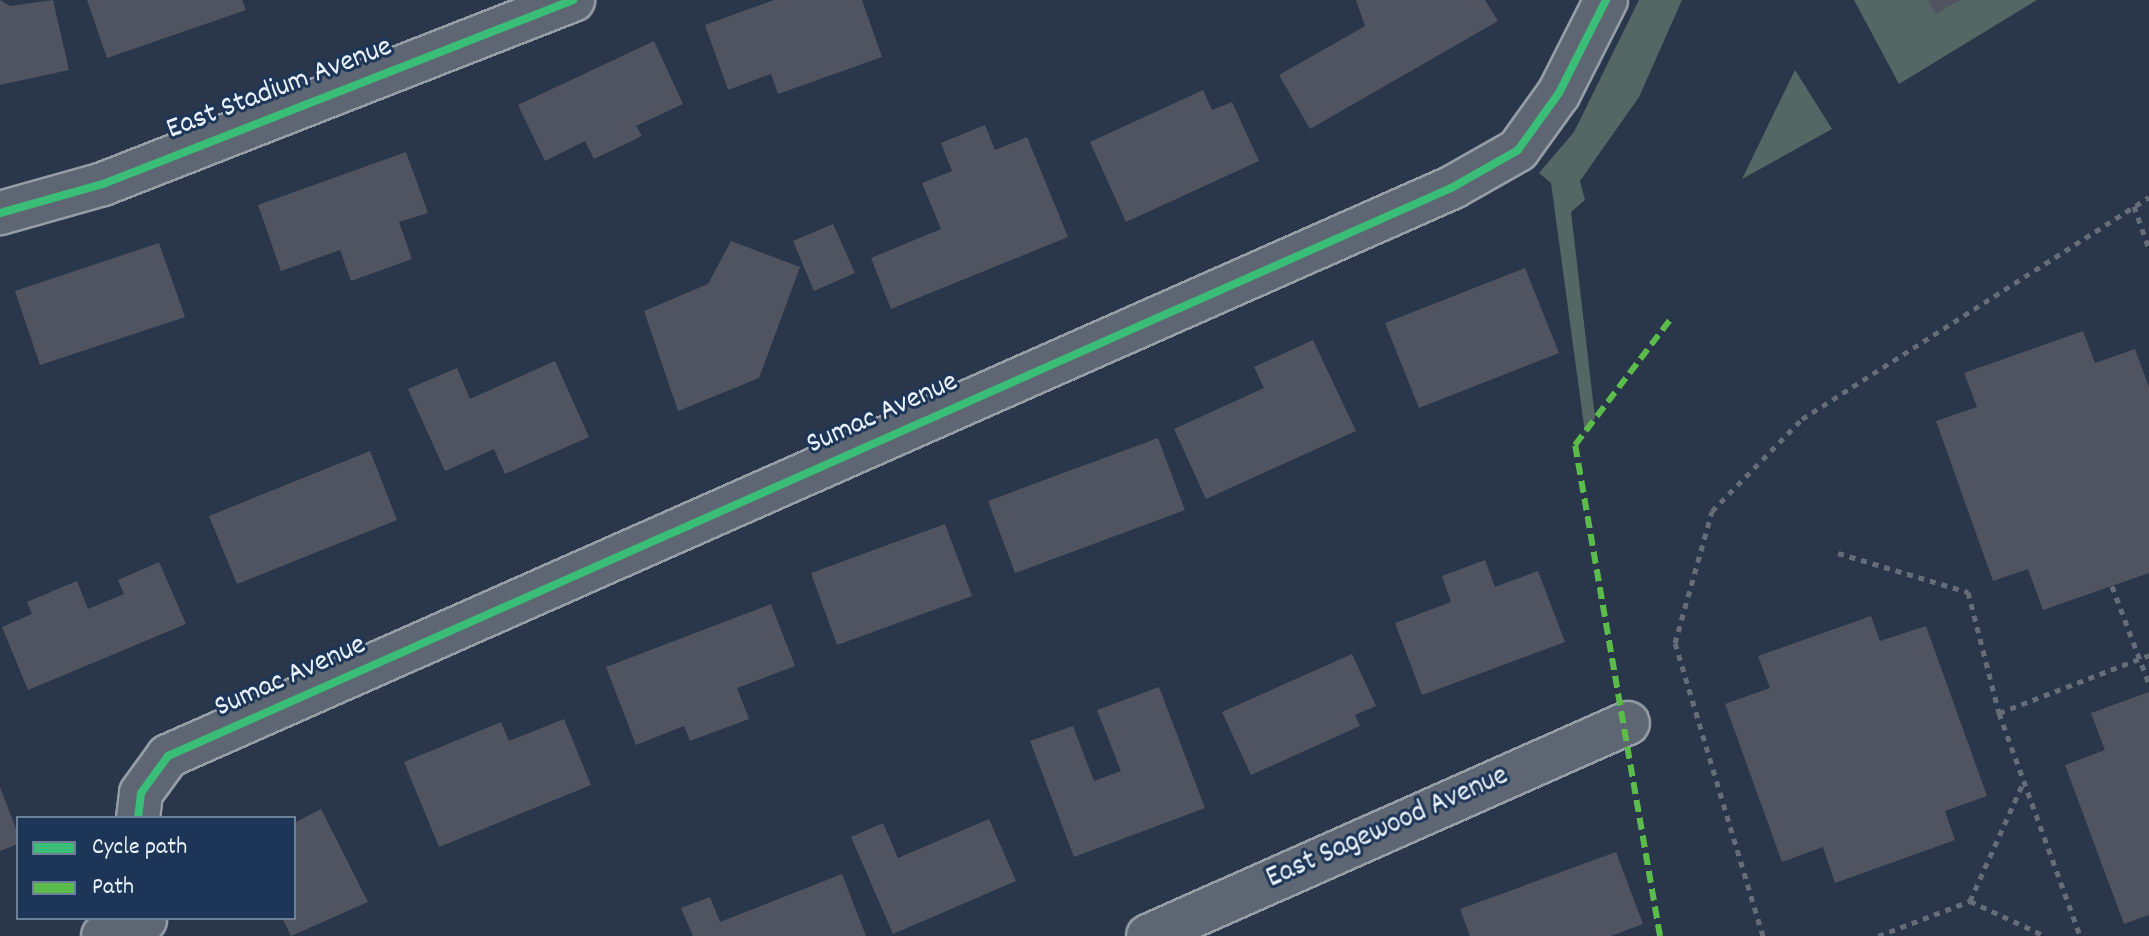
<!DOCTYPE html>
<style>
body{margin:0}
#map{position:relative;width:2149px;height:936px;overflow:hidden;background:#2a374a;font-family:Dekko,sans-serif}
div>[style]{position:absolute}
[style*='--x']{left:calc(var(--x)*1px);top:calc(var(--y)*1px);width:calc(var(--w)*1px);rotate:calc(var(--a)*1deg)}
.green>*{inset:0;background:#546765}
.building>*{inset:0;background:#4f5460}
.path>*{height:5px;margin-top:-2.5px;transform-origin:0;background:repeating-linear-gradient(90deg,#656d78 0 6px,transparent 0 12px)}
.roads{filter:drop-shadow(2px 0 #959da7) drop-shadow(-2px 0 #959da7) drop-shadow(0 2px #959da7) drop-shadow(0 -2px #959da7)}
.street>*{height:42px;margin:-21px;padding:0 21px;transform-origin:21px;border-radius:21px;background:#5d6672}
.quiet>*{height:6px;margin-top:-3px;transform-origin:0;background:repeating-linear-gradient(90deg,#5cbc4b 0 12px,transparent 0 18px)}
.cycleway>*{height:8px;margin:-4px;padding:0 4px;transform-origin:4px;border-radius:4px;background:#3abd76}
span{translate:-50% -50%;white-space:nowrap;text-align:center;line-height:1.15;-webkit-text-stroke:6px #1d3557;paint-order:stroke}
.street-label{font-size:30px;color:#e8f1f8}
.legend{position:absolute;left:16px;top:816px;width:280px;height:104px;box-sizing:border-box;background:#1d3557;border:2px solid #6e8097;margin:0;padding:10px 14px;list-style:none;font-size:24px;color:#e8f1f8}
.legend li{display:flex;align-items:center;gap:16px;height:40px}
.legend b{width:40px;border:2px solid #6e8097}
</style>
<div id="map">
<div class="green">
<div style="clip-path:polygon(1639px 0,1682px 0,1639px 97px,1580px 181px,1585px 200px,1571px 212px,1595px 418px,1585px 433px,1551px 183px,1539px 173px,1574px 132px)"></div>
<div style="clip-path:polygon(1854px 0,2037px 0,1899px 84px)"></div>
<div style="clip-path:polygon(1795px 70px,1832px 129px,1742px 179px)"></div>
</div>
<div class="building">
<div style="clip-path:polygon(0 0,10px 6px,53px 0,69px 70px,0 85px)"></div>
<div style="clip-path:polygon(87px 0,242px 0,246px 10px,107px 58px)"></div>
<div style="clip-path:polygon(774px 0,862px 0,882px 57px,778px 94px,771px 74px,728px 90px,705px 25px)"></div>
<div style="clip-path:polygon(1356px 0,1485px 0,1498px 21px,1310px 129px,1279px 75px,1365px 26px)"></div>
<div style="clip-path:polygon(1928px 0,1960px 0,1936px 14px)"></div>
<div style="clip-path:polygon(654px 41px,683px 104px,636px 126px,642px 136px,594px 159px,585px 141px,545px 161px,518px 105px)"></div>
<div style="clip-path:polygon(1203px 90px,1212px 110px,1232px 102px,1259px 161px,1126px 222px,1090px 142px)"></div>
<div style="clip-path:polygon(985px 125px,995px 150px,1027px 137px,1068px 237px,891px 309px,871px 258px,941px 229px,922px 183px,952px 171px,941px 143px)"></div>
<div style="clip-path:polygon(406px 152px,428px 213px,399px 222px,412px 259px,351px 281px,340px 250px,281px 271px,258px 205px)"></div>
<div style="clip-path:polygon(833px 224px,855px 273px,814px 291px,793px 241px)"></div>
<div style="clip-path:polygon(731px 241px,800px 267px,759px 378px,678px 411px,644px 311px,708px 284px)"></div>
<div style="clip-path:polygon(159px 243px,185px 317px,40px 365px,15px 291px)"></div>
<div style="clip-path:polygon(1525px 268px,1559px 353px,1419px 408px,1385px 323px)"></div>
<div style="clip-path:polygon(2083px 331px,2095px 363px,2135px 349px,2149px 387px,2149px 573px,2043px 610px,2028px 569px,1993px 581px,1936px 421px,1977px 407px,1964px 373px)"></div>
<div style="clip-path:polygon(1313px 340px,1356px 431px,1206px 499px,1174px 429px,1264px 388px,1254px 367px)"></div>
<div style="clip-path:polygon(555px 361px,589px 437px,505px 474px,494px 449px,445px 471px,408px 389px,457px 368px,470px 399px)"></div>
<div style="clip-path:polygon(1158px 438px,1185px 510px,1015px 573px,988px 501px)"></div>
<div style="clip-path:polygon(370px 451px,397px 520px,237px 584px,209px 516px)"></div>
<div style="clip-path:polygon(945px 524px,972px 596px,837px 645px,811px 573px)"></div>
<div style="clip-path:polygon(1485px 560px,1495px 587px,1538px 571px,1565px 642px,1422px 695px,1395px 623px,1451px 602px,1442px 576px)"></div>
<div style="clip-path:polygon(159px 562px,186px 624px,28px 690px,2px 627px,32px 614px,27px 602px,77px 581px,88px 609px,124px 594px,118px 580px)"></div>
<div style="clip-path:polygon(771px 604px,795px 666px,737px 688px,749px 719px,690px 741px,684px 726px,636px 745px,606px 667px)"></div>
<div style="clip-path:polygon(1871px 616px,1880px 641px,1926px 626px,1987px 796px,1945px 811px,1955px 840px,1835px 883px,1823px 847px,1782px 862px,1725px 704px,1770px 688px,1758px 656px)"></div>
<div style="clip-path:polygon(1352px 654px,1376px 706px,1355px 715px,1360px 726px,1251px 775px,1222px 712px)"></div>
<div style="clip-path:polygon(1159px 687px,1205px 808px,1074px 857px,1030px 741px,1073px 726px,1094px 781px,1121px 771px,1097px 710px)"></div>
<div style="clip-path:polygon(2149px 692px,2149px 915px,2124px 924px,2065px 765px,2105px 750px,2091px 713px)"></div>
<div style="clip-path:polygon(564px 719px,591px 785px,439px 847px,404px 762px,501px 722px,509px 741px)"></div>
<div style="clip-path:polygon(0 787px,18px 834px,18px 844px,0 851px)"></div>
<div style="clip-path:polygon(321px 809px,368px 902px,291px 936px,282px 918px,294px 918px,294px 823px)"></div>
<div style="clip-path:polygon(989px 819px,1016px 881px,893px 934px,851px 837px,883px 823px,898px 858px)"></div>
<div style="clip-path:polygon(1616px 852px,1643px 924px,1611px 936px,1470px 936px,1460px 909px)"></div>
<div style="clip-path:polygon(842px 874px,866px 936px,693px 936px,681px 908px,710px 897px,720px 922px)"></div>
</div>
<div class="path">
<div style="--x:2134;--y:206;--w:46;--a:70.8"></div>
<div style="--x:1838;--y:553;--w:136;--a:16.7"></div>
<div style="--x:1968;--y:592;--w:125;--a:75.6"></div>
<div style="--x:1999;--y:713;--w:237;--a:70"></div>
<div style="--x:2112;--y:586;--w:105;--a:69.3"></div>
<div style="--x:1999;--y:713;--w:161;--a:-21.1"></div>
<div style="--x:1970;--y:901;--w:83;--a:25"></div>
<div style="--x:1763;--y:936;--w:306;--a:-106.7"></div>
<div style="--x:1675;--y:643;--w:137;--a:-74.3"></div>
<div style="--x:1712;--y:511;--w:129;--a:-45.6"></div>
<div style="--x:1802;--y:419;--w:412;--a:-32.6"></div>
<div style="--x:1878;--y:936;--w:98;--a:-20.8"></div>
<div style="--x:1970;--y:901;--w:129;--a:-65.8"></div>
</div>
<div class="roads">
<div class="street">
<div style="--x:0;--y:213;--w:107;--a:-15.7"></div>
<div style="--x:103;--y:184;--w:505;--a:-21.38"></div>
<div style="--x:138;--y:818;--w:25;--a:-83"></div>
<div style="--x:141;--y:793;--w:46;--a:-53.9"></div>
<div style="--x:168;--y:756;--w:1405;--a:-23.88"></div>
<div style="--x:1453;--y:187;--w:75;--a:-29.6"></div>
<div style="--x:1518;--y:150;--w:70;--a:-54.3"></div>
<div style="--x:1559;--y:93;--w:104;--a:-63.2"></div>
<div style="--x:103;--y:936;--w:45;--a:-20.9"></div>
<div style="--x:1148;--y:936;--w:525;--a:-23.93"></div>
</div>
</div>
<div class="quiet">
<div style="--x:1660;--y:936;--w:498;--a:-99.8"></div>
<div style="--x:1575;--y:445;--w:157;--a:-52.8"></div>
</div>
<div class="cycleway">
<div style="--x:0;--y:213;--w:107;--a:-15.7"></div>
<div style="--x:103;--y:184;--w:505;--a:-21.38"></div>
<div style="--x:138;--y:818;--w:25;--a:-83"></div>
<div style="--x:141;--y:793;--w:46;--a:-53.9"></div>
<div style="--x:168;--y:756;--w:1405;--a:-23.88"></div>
<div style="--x:1453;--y:187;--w:75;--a:-29.6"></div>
<div style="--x:1518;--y:150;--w:70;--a:-54.3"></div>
<div style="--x:1559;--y:93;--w:104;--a:-63.2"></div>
</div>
<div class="street-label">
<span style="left:280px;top:90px;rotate:-21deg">East Stadium Avenue</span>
<span style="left:883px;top:415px;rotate:-24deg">Sumac Avenue</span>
<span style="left:291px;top:678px;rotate:-24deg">Sumac Avenue</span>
<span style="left:1388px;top:829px;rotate:-24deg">East Sagewood Avenue</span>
</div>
<ul class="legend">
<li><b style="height:10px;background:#3abd76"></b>Cycle path</li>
<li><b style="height:10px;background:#5cbc4b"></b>Path</li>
</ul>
</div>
